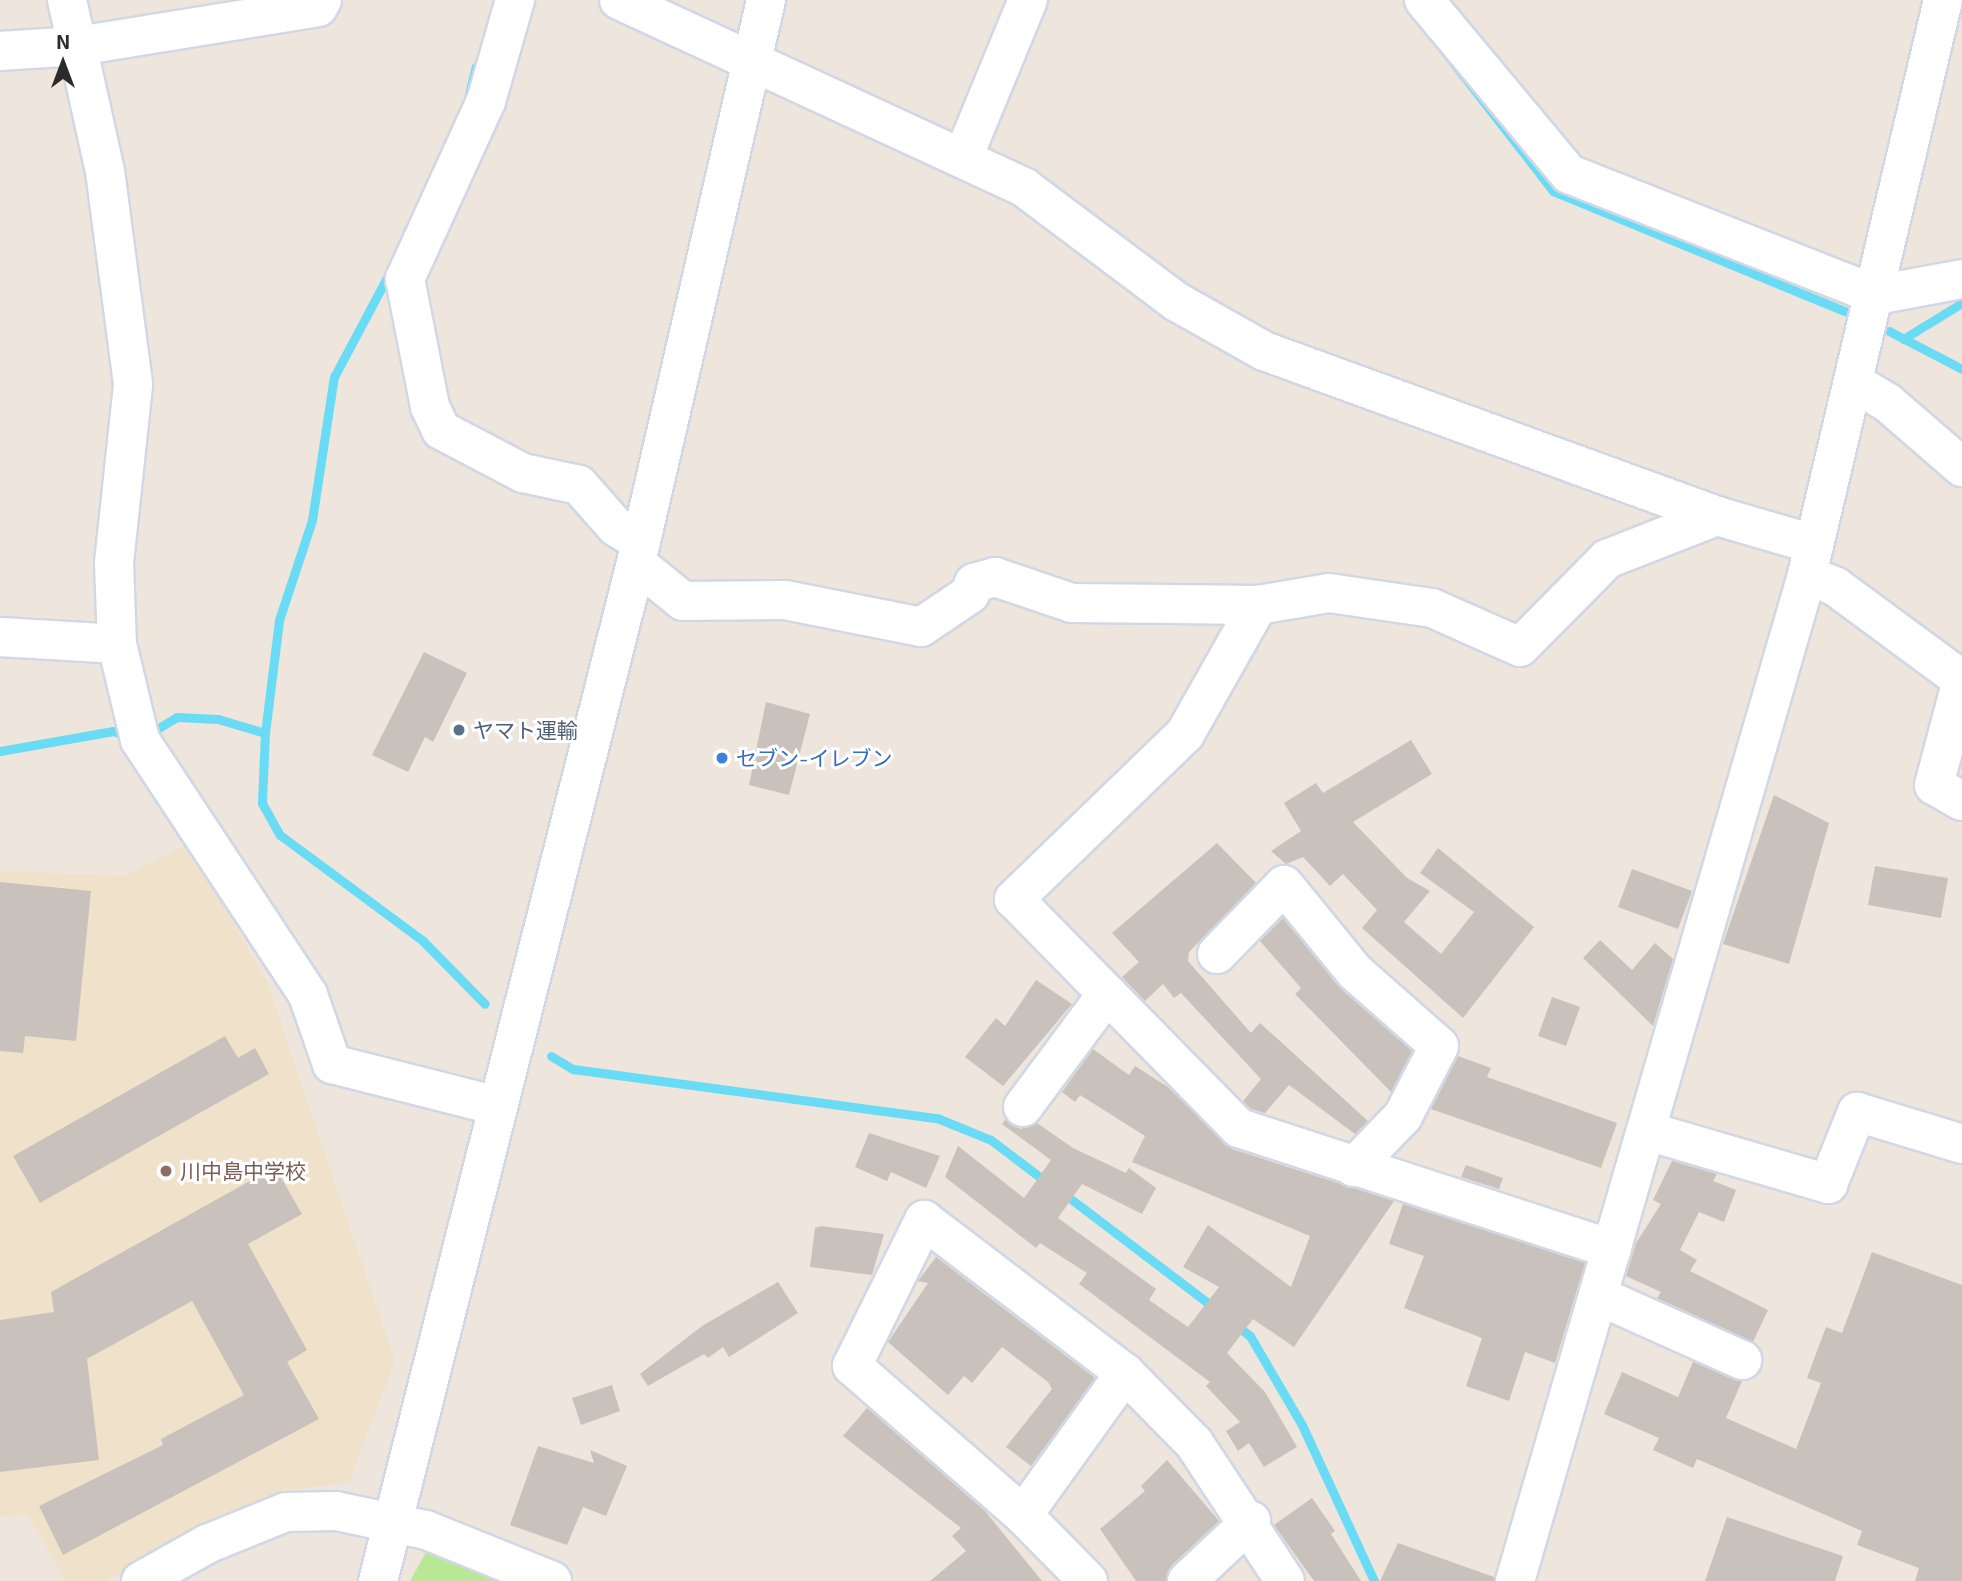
<!DOCTYPE html>
<meta charset="utf-8">
<style>
body{margin:0}
#map{position:relative;width:1962px;height:1581px;overflow:hidden;background:#eee5dc;font-family:"Exo 2","Noto Sans JP",sans-serif}
div>[style]{position:absolute}
[style*='--x']{left:calc(var(--x)*1px);top:calc(var(--y)*1px);width:calc(var(--w)*1px);rotate:calc(var(--a)*1deg)}
.education>*{inset:0;background:#f0e1cb}
.green>*{inset:0;background:#b8e796}
.stream>*{height:9px;margin:-4.5px;padding:0 4.5px;transform-origin:4.5px;border-radius:4.5px;background:#6adbf5}
.building>*{inset:0;background:#c9c2bc}
.roads{filter:drop-shadow(2px 0 #d2d7e5) drop-shadow(-2px 0 #d2d7e5) drop-shadow(0 2px #d2d7e5) drop-shadow(0 -2px #d2d7e5)}
.minor>*{height:38px;margin:-19px;padding:0 19px;transform-origin:19px;border-radius:19px;background:#fff}
.dots>*{width:19px;height:19px;translate:-50% -50%;box-sizing:border-box;border:4px solid #fff;border-radius:50%}
span{translate:-50% -50%;white-space:nowrap;text-align:center;line-height:1.15;-webkit-text-stroke:6px #fff;paint-order:stroke}
.service-label{font-size:21px;color:#4e5e75}
.left{translate:0 -50%;text-align:left}
.shop-label{font-size:21px;color:#366cbe}
.education-label{font-size:21px;color:#785e54}
.north{position:absolute;left:28px;top:28px;width:70px;height:70px;-webkit-text-stroke:5px #fff;paint-order:stroke;rotate:0deg;font-size:19px;font-weight:700;line-height:28px;text-align:center;color:#2b2b2b}
.north::after{content:'';display:block;margin:auto;width:24px;height:32px;background:#2b2b2b;clip-path:polygon(50% 0,100% 100%,50% 72%,0 100%)}
</style>
<div id="map">
<div class="education">
<div style="clip-path:polygon(188px 844px,267px 982px,395px 1361px,349px 1482px,284px 1491px,104px 1581px,66px 1581px,27px 1514px,0 1516px,0 871px,125px 876px)"></div>
</div>
<div class="green">
<div style="clip-path:polygon(432px 1542px,510px 1581px,410px 1581px)"></div>
</div>
<div class="stream">
<div style="--x:1434;--y:38;--w:194;--a:52.1"></div>
<div style="--x:1553;--y:191;--w:322;--a:22.4"></div>
<div style="--x:468;--y:98;--w:32;--a:-76"></div>
<div style="--x:1889;--y:331;--w:82;--a:27.5"></div>
<div style="--x:1903;--y:339;--w:69;--a:-31.4"></div>
<div style="--x:265;--y:733;--w:114;--a:-82.9"></div>
<div style="--x:279;--y:620;--w:105;--a:-71.7"></div>
<div style="--x:312;--y:520;--w:145;--a:-81.3"></div>
<div style="--x:334;--y:377;--w:126;--a:-62"></div>
<div style="--x:147;--y:735;--w:35;--a:-31"></div>
<div style="--x:177;--y:717;--w:41;--a:2.8"></div>
<div style="--x:218;--y:719;--w:49;--a:16.6"></div>
<div style="--x:265;--y:733;--w:70;--a:92.5"></div>
<div style="--x:262;--y:803;--w:37;--a:61"></div>
<div style="--x:280;--y:835;--w:178;--a:36.5"></div>
<div style="--x:423;--y:941;--w:88;--a:45.5"></div>
<div style="--x:0;--y:751;--w:115;--a:-10"></div>
<div style="--x:113;--y:731;--w:16;--a:18"></div>
<div style="--x:551;--y:1056;--w:26;--a:31"></div>
<div style="--x:573;--y:1069;--w:367;--a:7.7"></div>
<div style="--x:937;--y:1118;--w:58;--a:22.2"></div>
<div style="--x:991;--y:1140;--w:73;--a:37.2"></div>
<div style="--x:1063;--y:1193;--w:193;--a:37.2"></div>
<div style="--x:1236;--y:1325;--w:18;--a:38"></div>
<div style="--x:1250;--y:1336;--w:103;--a:59.7"></div>
<div style="--x:1302;--y:1425;--w:172;--a:65.2"></div>
</div>
<div class="building">
<div style="clip-path:polygon(424px 652px,467px 673px,433px 742px,425px 737px,408px 772px,372px 755px)"></div>
<div style="clip-path:polygon(766px 702px,810px 714px,789px 795px,749px 785px)"></div>
<div style="clip-path:polygon(1411px 740px,1432px 774px,1353px 822px,1407px 878px,1430px 891px,1404px 922px,1441px 954px,1474px 912px,1420px 873px,1438px 848px,1534px 927px,1463px 1018px,1362px 928px,1377px 910px,1343px 874px,1330px 886px,1303px 857px,1286px 864px,1271px 851px,1301px 831px,1284px 803px,1316px 783px,1323px 793px)"></div>
<div style="clip-path:polygon(1774px 795px,1829px 823px,1789px 964px,1723px 944px)"></div>
<div style="clip-path:polygon(1217px 843px,1256px 883px,1189px 952px,1188px 961px,1251px 1033px,1260px 1023px,1368px 1121px,1355px 1134px,1289px 1085px,1265px 1113px,1251px 1109px,1243px 1101px,1261px 1079px,1181px 993px,1174px 998px,1163px 984px,1145px 1001px,1122px 977px,1139px 962px,1112px 933px)"></div>
<div style="clip-path:polygon(1875px 866px,1948px 878px,1941px 918px,1868px 905px)"></div>
<div style="clip-path:polygon(1632px 869px,1692px 891px,1678px 929px,1618px 907px)"></div>
<div style="clip-path:polygon(0 882px,91px 891px,76px 1041px,25px 1036px,23px 1053px,0 1051px)"></div>
<div style="clip-path:polygon(1283px 918px,1340px 988px,1412px 1051px,1391px 1092px,1295px 994px,1301px 988px,1260px 941px)"></div>
<div style="clip-path:polygon(1600px 940px,1632px 970px,1655px 943px,1673px 959px,1653px 1026px,1583px 958px)"></div>
<div style="clip-path:polygon(1036px 980px,1072px 1004px,1003px 1086px,965px 1057px,996px 1018px,1005px 1026px)"></div>
<div style="clip-path:polygon(1552px 997px,1580px 1007px,1566px 1046px,1538px 1036px)"></div>
<div style="clip-path:polygon(225px 1036px,238px 1058px,255px 1048px,269px 1074px,40px 1203px,13px 1156px)"></div>
<div style="clip-path:polygon(1093px 1049px,1129px 1075px,1135px 1066px,1168px 1087px,1232px 1149px,1394px 1201px,1294px 1347px,1253px 1319px,1227px 1353px,1265px 1392px,1297px 1447px,1264px 1467px,1249px 1443px,1238px 1451px,1226px 1431px,1240px 1422px,1206px 1386px,1210px 1382px,1079px 1284px,1087px 1273px,1040px 1243px,1036px 1248px,945px 1177px,958px 1146px,1024px 1198px,1051px 1160px,1002px 1124px,1006px 1119px,1021px 1129px,1037px 1123px,1073px 1148px,1126px 1173px,1129px 1168px,1156px 1188px,1142px 1214px,1082px 1184px,1058px 1218px,1156px 1289px,1149px 1300px,1188px 1327px,1219px 1287px,1183px 1267px,1208px 1225px,1291px 1287px,1310px 1236px,1132px 1162px,1145px 1136px,1080px 1095px,1075px 1102px,1062px 1092px)"></div>
<div style="clip-path:polygon(1458px 1056px,1491px 1068px,1487px 1077px,1617px 1123px,1601px 1168px,1431px 1109px)"></div>
<div style="clip-path:polygon(869px 1133px,940px 1156px,926px 1188px,891px 1172px,887px 1181px,855px 1167px)"></div>
<div style="clip-path:polygon(1672px 1161px,1717px 1174px,1713px 1181px,1736px 1190px,1724px 1222px,1699px 1212px,1680px 1250px,1697px 1260px,1690px 1271px,1768px 1310px,1753px 1342px,1657px 1298px,1661px 1292px,1626px 1276px,1636px 1243px,1661px 1204px,1653px 1200px)"></div>
<div style="clip-path:polygon(1466px 1165px,1503px 1178px,1499px 1189px,1461px 1177px)"></div>
<div style="clip-path:polygon(275px 1167px,302px 1214px,248px 1244px,307px 1350px,287px 1362px,319px 1419px,63px 1555px,39px 1506px,163px 1445px,161px 1439px,244px 1395px,192px 1301px,87px 1359px,99px 1460px,0 1472px,0 1320px,54px 1312px,51px 1292px)"></div>
<div style="clip-path:polygon(1403px 1204px,1585px 1263px,1555px 1363px,1525px 1352px,1509px 1401px,1466px 1386px,1482px 1338px,1404px 1308px,1424px 1256px,1389px 1244px)"></div>
<div style="clip-path:polygon(821px 1226px,884px 1234px,872px 1275px,810px 1267px,815px 1228px)"></div>
<div style="clip-path:polygon(1872px 1252px,1962px 1285px,1962px 1581px,1915px 1581px,1919px 1568px,1857px 1545px,1862px 1531px,1697px 1459px,1693px 1468px,1653px 1450px,1659px 1438px,1604px 1414px,1622px 1372px,1678px 1397px,1693px 1362px,1742px 1381px,1726px 1418px,1796px 1449px,1821px 1383px,1807px 1378px,1826px 1327px,1842px 1333px)"></div>
<div style="clip-path:polygon(936px 1257px,1095px 1378px,1031px 1466px,1006px 1447px,1052px 1389px,1048px 1382px,1002px 1347px,972px 1383px,964px 1376px,948px 1395px,888px 1342px,928px 1283px,918px 1281px)"></div>
<div style="clip-path:polygon(778px 1282px,798px 1313px,729px 1357px,723px 1347px,708px 1358px,704px 1354px,648px 1386px,640px 1374px,702px 1326px)"></div>
<div style="clip-path:polygon(612px 1385px,620px 1411px,581px 1425px,572px 1398px)"></div>
<div style="clip-path:polygon(867px 1408px,985px 1511px,1042px 1581px,930px 1581px,966px 1551px,952px 1536px,961px 1528px,843px 1436px)"></div>
<div style="clip-path:polygon(538px 1446px,594px 1463px,590px 1450px,627px 1466px,606px 1516px,583px 1507px,567px 1545px,510px 1525px)"></div>
<div style="clip-path:polygon(1167px 1460px,1219px 1521px,1172px 1565px,1166px 1581px,1136px 1581px,1100px 1529px,1145px 1491px,1141px 1486px)"></div>
<div style="clip-path:polygon(1312px 1498px,1335px 1531px,1331px 1534px,1361px 1581px,1314px 1581px,1274px 1525px)"></div>
<div style="clip-path:polygon(1727px 1517px,1843px 1556px,1835px 1581px,1705px 1581px)"></div>
<div style="clip-path:polygon(1398px 1543px,1494px 1577px,1494px 1581px,1380px 1581px)"></div>
</div>
<div class="roads">
<div class="minor">
<div style="--x:67;--y:0;--w:175;--a:77.5"></div>
<div style="--x:105;--y:171;--w:216;--a:82.5"></div>
<div style="--x:133;--y:385;--w:179;--a:96.1"></div>
<div style="--x:114;--y:563;--w:81;--a:87.9"></div>
<div style="--x:117;--y:644;--w:99;--a:76.5"></div>
<div style="--x:140;--y:740;--w:305;--a:56.6"></div>
<div style="--x:308;--y:995;--w:73;--a:70.8"></div>
<div style="--x:332;--y:1064;--w:171;--a:14.2"></div>
<div style="--x:515;--y:0;--w:105;--a:106"></div>
<div style="--x:486;--y:101;--w:196;--a:114.5"></div>
<div style="--x:405;--y:279;--w:130;--a:78.9"></div>
<div style="--x:430;--y:407;--w:25;--a:64"></div>
<div style="--x:441;--y:430;--w:93;--a:27.7"></div>
<div style="--x:523;--y:473;--w:57;--a:12.1"></div>
<div style="--x:579;--y:485;--w:56;--a:48.6"></div>
<div style="--x:616;--y:527;--w:29;--a:31"></div>
<div style="--x:619;--y:0;--w:447;--a:24.8"></div>
<div style="--x:1025;--y:188;--w:190;--a:36.9"></div>
<div style="--x:1177;--y:302;--w:100;--a:29.4"></div>
<div style="--x:1264;--y:351;--w:482;--a:20"></div>
<div style="--x:1717;--y:516;--w:100;--a:16.3"></div>
<div style="--x:1424;--y:0;--w:226;--a:50.2"></div>
<div style="--x:1569;--y:174;--w:330;--a:21.5"></div>
<div style="--x:1876;--y:295;--w:87;--a:-10.5"></div>
<div style="--x:0;--y:51;--w:78;--a:-3.7"></div>
<div style="--x:78;--y:46;--w:243;--a:-9.2"></div>
<div style="--x:318;--y:7;--w:8;--a:-60"></div>
<div style="--x:964;--y:155;--w:168;--a:-67.6"></div>
<div style="--x:1853;--y:382;--w:41;--a:31"></div>
<div style="--x:1888;--y:403;--w:98;--a:40.9"></div>
<div style="--x:636;--y:563;--w:60;--a:39"></div>
<div style="--x:683;--y:601;--w:102;--a:-0.6"></div>
<div style="--x:785;--y:600;--w:139;--a:11.2"></div>
<div style="--x:921;--y:627;--w:59;--a:-34"></div>
<div style="--x:970;--y:594;--w:12;--a:-70"></div>
<div style="--x:974;--y:583;--w:22;--a:-16"></div>
<div style="--x:995;--y:577;--w:81;--a:18.7"></div>
<div style="--x:1072;--y:603;--w:186;--a:0.6"></div>
<div style="--x:1258;--y:605;--w:72;--a:-9.6"></div>
<div style="--x:1329;--y:593;--w:104;--a:8.3"></div>
<div style="--x:1432;--y:608;--w:96;--a:23.9"></div>
<div style="--x:1520;--y:647;--w:124;--a:-45.3"></div>
<div style="--x:1607;--y:559;--w:118;--a:-21.4"></div>
<div style="--x:1807;--y:575;--w:31;--a:22"></div>
<div style="--x:1836;--y:587;--w:157;--a:36.4"></div>
<div style="--x:1962;--y:680;--w:109;--a:104.9"></div>
<div style="--x:1934;--y:785;--w:32;--a:30"></div>
<div style="--x:1258;--y:605;--w:148;--a:119.5"></div>
<div style="--x:1185;--y:734;--w:238;--a:136"></div>
<div style="--x:1014;--y:899;--w:321;--a:45.5"></div>
<div style="--x:1239;--y:1128;--w:392;--a:18"></div>
<div style="--x:0;--y:637;--w:117;--a:3.4"></div>
<div style="--x:1217;--y:954;--w:96;--a:-45.8"></div>
<div style="--x:1284;--y:885;--w:112;--a:50.8"></div>
<div style="--x:1355;--y:972;--w:112;--a:41.4"></div>
<div style="--x:1439;--y:1046;--w:79;--a:117.2"></div>
<div style="--x:1403;--y:1116;--w:71;--a:133.9"></div>
<div style="--x:1023;--y:1107;--w:141;--a:-53.4"></div>
<div style="--x:1647;--y:1131;--w:189;--a:16.3"></div>
<div style="--x:1828;--y:1184;--w:78;--a:-68.1"></div>
<div style="--x:1857;--y:1112;--w:110;--a:16.9"></div>
<div style="--x:1599;--y:1296;--w:157;--a:24.1"></div>
<div style="--x:1023;--y:1515;--w:175;--a:-54.3"></div>
<div style="--x:141;--y:1581;--w:76;--a:-29.3"></div>
<div style="--x:207;--y:1544;--w:85;--a:-22.1"></div>
<div style="--x:286;--y:1512;--w:50;--a:-1.1"></div>
<div style="--x:336;--y:1511;--w:92;--a:11.9"></div>
<div style="--x:426;--y:1530;--w:136;--a:22"></div>
<div style="--x:378;--y:1581;--w:1050;--a:-75.78"></div>
<div style="--x:636;--y:563;--w:578;--a:-77"></div>
<div style="--x:1088;--y:1581;--w:93;--a:-134.6"></div>
<div style="--x:1023;--y:1515;--w:227;--a:-138.9"></div>
<div style="--x:852;--y:1366;--w:163;--a:-63.7"></div>
<div style="--x:924;--y:1220;--w:253;--a:37.3"></div>
<div style="--x:1125;--y:1373;--w:98;--a:45.4"></div>
<div style="--x:1194;--y:1443;--w:165;--a:56.6"></div>
<div style="--x:1187;--y:1581;--w:88;--a:-43.2"></div>
<div style="--x:1515;--y:1581;--w:1048;--a:-73.81"></div>
<div style="--x:1807;--y:575;--w:591;--a:-76.69"></div>
</div>
</div>
<div class="dots">
<div style="left:459px;top:730px;background:#5c6f8a"></div>
<div style="left:722px;top:758px;background:#3f7fe0"></div>
<div style="left:166px;top:1171px;background:#8d6e63"></div>
</div>
<div class="service-label">
<span class="left" style="left:473px;top:730px">ヤマト運輸</span>
</div>
<div class="shop-label">
<span class="left" style="left:736px;top:758px">セブン-イレブン</span>
</div>
<div class="education-label">
<span class="left" style="left:180px;top:1171px">川中島中学校</span>
</div>
<div class="north">N</div>
</div>
